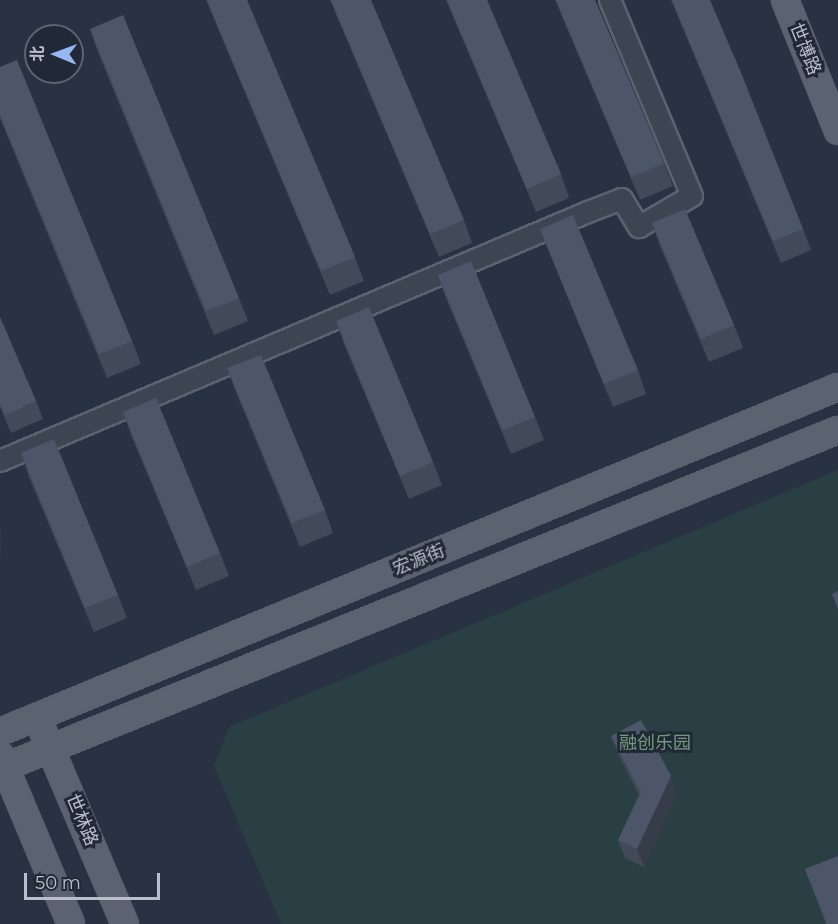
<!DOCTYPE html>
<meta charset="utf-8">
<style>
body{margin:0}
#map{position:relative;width:838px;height:924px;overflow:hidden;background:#283242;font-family:Montserrat,"Noto Sans SC",sans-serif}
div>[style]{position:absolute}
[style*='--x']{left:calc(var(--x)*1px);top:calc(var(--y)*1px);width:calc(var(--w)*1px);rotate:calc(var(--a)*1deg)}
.green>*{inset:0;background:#2a3f43}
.roads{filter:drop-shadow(2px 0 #5b626f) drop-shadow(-2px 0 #5b626f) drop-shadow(0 2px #5b626f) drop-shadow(0 -2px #5b626f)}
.minor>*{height:20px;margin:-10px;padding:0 10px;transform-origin:10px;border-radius:10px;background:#3d4452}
.major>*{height:24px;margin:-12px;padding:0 12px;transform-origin:12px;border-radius:12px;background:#5b6371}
.wall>*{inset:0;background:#424a59}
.shaded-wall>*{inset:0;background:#363c49}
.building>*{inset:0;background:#4d5668}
span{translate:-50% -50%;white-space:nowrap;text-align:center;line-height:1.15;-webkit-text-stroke:6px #212937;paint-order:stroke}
.street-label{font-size:18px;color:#bac0cb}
.park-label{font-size:18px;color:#729b7e}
.north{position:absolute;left:24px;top:24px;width:60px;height:60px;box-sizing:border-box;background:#212937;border:2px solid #5e6572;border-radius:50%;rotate:271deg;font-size:16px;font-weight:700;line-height:24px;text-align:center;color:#bac0cb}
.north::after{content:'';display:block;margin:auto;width:21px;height:27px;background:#97b6f3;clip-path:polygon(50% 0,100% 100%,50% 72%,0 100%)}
.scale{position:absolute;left:24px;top:873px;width:136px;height:27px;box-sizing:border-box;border:3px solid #bac0cb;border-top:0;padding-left:8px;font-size:18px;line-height:21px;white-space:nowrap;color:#bac0cb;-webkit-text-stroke:4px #212937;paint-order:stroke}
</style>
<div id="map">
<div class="green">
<div style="clip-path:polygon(838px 470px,838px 924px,281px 924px,214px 766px,229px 727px)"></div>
</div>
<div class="roads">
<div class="minor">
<div style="--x:0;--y:461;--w:639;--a:-22.95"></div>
<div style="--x:588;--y:212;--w:36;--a:-21"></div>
<div style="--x:622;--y:199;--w:33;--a:59"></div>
<div style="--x:639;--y:227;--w:61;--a:-30.3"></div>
<div style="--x:692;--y:196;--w:212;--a:-112.7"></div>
</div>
<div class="major">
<div style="--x:785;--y:0;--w:141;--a:68"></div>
<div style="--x:37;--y:717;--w:225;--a:67"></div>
<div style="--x:0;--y:732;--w:906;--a:-22.38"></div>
<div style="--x:0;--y:755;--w:183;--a:67.2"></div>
<div style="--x:0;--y:769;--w:904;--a:-22.03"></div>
</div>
</div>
<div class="wall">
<div style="clip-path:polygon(206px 0,247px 0,355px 257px,364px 281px,330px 295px)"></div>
<div style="clip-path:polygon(330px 0,371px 0,464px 220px,472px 243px,439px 257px)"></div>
<div style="clip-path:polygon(446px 0,487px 0,561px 174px,569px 198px,536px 212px)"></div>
<div style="clip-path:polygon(555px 0,595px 0,664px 163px,673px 186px,640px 200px)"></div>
<div style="clip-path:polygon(671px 0,710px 0,803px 229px,811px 250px,781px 263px)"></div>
<div style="clip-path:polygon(90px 29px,239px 298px,248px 321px,214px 335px,98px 52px)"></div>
<div style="clip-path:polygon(0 67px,132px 341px,141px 364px,107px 378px,0 118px)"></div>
<div style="clip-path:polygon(652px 223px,734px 325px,743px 348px,709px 362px,660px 246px)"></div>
<div style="clip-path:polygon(540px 229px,638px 370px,646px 394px,613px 407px,549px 252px)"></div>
<div style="clip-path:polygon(438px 275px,535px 417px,544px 440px,511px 454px,446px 298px)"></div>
<div style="clip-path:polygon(0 317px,36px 401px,43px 419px,11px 433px,0 407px)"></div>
<div style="clip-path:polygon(336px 321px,433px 462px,442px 485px,409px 499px,344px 344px)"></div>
<div style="clip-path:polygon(227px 368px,325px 510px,333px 533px,300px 547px,236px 392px)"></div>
<div style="clip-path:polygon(123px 412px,220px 553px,229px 576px,196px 590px,131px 435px)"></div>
<div style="clip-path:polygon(21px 453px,118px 595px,127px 618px,94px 632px,29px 477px)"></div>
<div style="clip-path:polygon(611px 736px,677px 794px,644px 867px,625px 858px,618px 840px,639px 795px,618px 754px)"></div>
<div style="clip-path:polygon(805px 869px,838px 924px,826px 924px)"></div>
</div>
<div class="shaded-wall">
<div style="clip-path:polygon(0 528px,1px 531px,0 566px)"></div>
<div style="clip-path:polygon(671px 776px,677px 794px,644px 867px,637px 849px)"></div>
</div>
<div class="building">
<div style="clip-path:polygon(207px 0,247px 0,355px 257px,321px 271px)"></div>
<div style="clip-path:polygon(331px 0,371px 0,464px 220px,430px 234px)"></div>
<div style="clip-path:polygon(447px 0,487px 0,561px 174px,527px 189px)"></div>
<div style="clip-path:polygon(556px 0,595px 0,664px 163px,631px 177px)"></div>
<div style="clip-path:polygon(672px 0,710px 0,742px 75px,803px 229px,773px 241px)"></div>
<div style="clip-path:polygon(123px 15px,239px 298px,206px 311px,90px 29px)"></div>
<div style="clip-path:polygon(17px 60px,132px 341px,99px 354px,0 115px,0 67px)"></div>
<div style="clip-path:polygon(685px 209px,734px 325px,701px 339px,652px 223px)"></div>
<div style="clip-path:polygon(573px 215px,638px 370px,604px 384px,540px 229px)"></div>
<div style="clip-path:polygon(471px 261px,535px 417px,502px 430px,438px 275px)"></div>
<div style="clip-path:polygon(369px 307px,433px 462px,400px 476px,336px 321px)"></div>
<div style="clip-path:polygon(0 317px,36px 401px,5px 415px,0 404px)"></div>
<div style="clip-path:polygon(261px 355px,325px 510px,292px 523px,227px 368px)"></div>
<div style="clip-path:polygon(156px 398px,220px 553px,187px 567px,123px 412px)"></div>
<div style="clip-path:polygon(54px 439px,118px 595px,85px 608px,21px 453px)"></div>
<div style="clip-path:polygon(838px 591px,838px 609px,832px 594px)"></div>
<div style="clip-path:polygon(641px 720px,671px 776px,637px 849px,618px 840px,641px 792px,611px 736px)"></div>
<div style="clip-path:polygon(838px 856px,838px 924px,827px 924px,805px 869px)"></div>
</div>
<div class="street-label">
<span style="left:805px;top:49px;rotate:68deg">世博路</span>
<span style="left:419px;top:560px;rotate:-22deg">宏源街</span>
<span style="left:82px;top:820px;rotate:67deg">世林路</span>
</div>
<div class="park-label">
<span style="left:655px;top:743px">融创乐园</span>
</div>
<div class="north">北</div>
<div class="scale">50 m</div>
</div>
